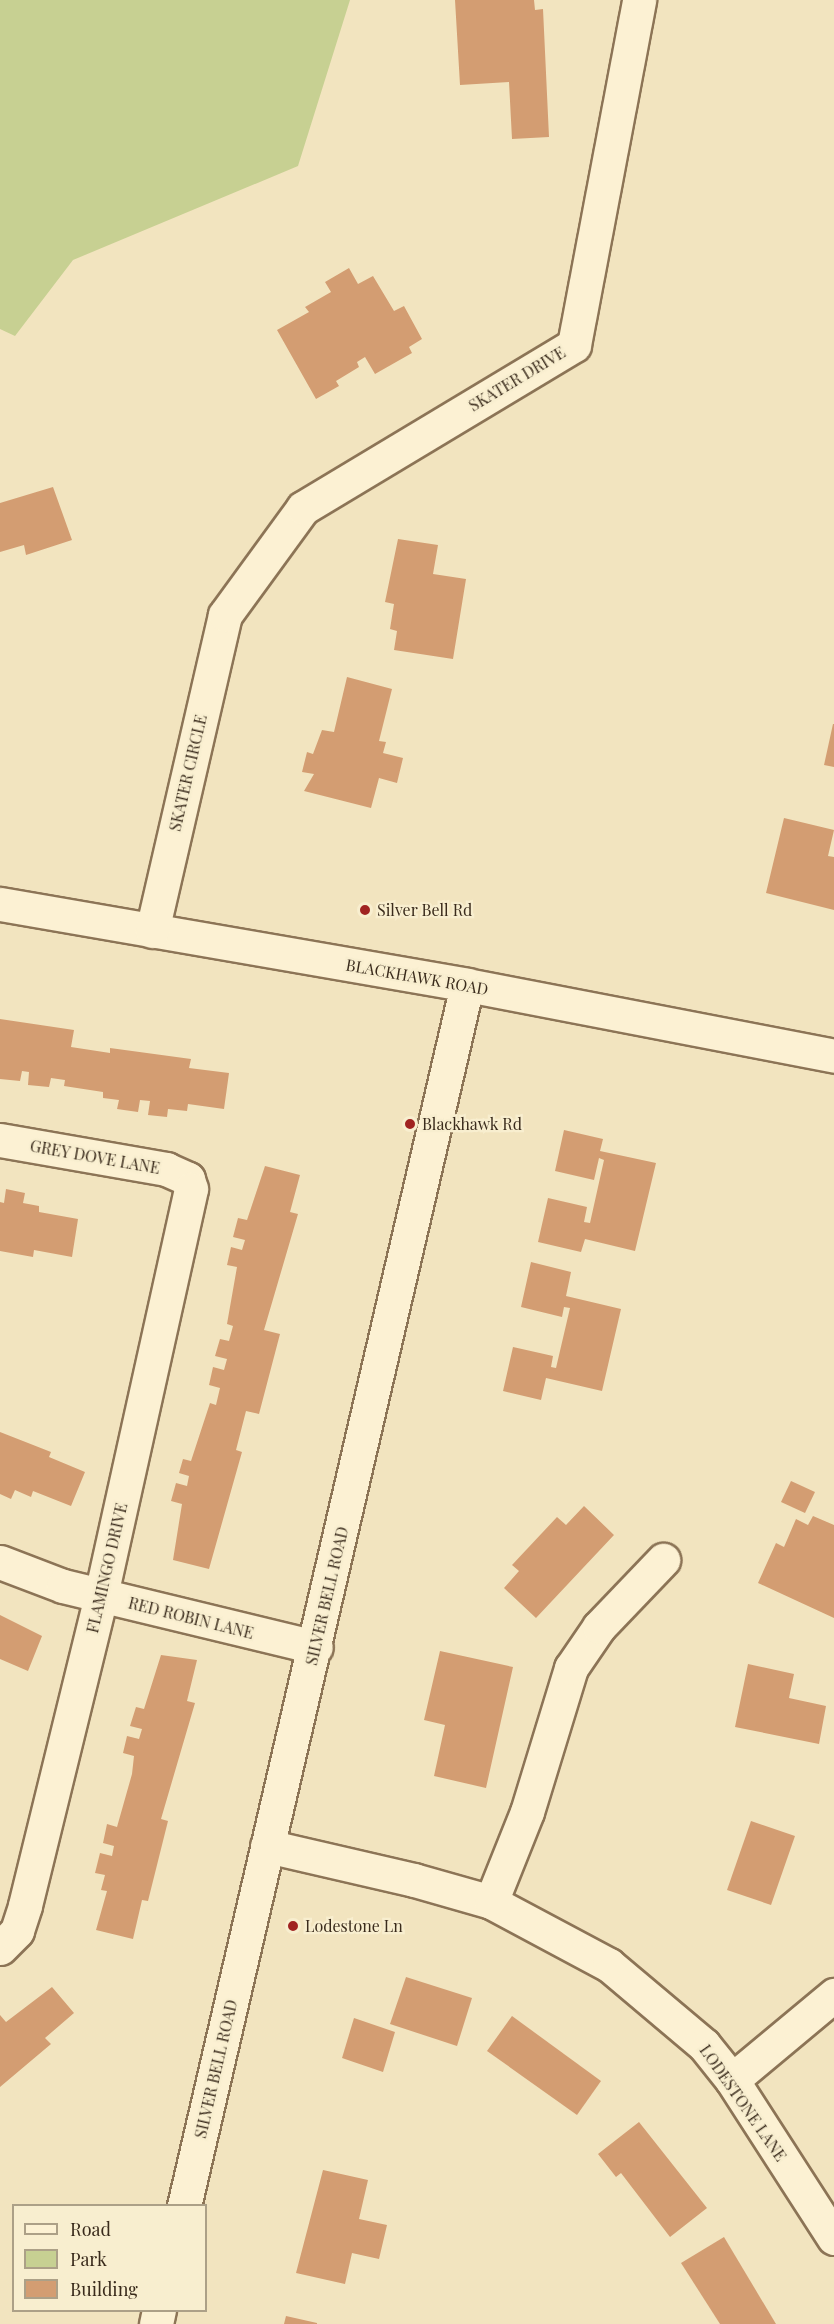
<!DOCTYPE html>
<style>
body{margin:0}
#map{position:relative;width:834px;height:2324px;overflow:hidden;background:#f2e4bf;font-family:"Playfair Display",serif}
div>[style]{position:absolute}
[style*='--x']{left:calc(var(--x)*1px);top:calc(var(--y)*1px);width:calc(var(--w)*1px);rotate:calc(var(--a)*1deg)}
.green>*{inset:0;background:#c7d092}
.building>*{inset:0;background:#d39d72}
.roads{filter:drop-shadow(2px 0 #8c7456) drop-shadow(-2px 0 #8c7456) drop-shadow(0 2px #8c7456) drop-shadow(0 -2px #8c7456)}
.minor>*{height:33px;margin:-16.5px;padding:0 16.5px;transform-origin:16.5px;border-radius:16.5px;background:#fcf1d3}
.dots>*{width:16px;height:16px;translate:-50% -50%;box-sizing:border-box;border:3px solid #f8eecf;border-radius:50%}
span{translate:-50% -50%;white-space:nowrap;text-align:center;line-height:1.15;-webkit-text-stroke:4.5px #f8eecf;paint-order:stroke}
.street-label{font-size:16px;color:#3a2b1c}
.poi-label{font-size:16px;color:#3a2b1c}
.left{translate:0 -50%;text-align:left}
.legend{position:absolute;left:12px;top:2204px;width:195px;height:108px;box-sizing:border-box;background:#f8eecf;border:2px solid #aca087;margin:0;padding:8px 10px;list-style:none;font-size:18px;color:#3a2b1c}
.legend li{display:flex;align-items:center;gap:12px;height:30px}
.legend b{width:30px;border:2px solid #aca087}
</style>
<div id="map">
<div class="green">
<div style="clip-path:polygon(0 0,350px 0,298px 166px,73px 260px,15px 336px,0 329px)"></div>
</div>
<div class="building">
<div style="clip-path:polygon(455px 0,534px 0,535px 10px,543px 9px,549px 137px,512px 139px,509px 82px,460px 85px)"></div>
<div style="clip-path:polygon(349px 268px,358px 284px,373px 276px,394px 311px,404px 306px,422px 339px,409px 347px,412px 353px,375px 374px,365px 357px,357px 362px,359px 367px,336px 381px,339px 386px,316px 399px,277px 330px,309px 312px,305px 307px,331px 292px,325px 282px)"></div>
<div style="clip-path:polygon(53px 487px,72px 540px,26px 555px,24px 545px,0 552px,0 503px)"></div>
<div style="clip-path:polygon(398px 539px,438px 545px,433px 574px,466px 579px,453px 659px,394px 650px,397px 631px,390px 629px,394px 604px,385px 602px)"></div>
<div style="clip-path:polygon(347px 677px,392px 689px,379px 741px,386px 742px,383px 753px,403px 758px,397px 783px,379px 778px,371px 808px,304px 791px,314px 774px,302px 772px,307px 752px,313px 754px,322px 730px,334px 732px)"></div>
<div style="clip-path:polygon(833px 724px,834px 724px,834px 767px,824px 765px)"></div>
<div style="clip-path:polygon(784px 818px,834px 830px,828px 856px,834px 857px,834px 910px,766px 893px)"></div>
<div style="clip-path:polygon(0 1019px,74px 1030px,71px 1047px,110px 1053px,110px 1048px,191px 1059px,189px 1068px,229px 1073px,224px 1109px,188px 1104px,187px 1111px,168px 1109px,167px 1117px,148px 1115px,150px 1101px,140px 1100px,138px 1112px,117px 1109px,119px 1100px,103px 1098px,103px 1092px,64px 1086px,65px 1080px,51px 1078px,49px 1087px,28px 1085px,29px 1072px,22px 1071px,20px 1081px,0 1079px)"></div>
<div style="clip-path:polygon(564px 1130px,603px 1139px,600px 1151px,656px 1163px,635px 1251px,585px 1239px,581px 1252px,538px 1242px,548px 1198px,587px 1207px,584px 1222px,590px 1223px,604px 1160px,599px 1158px,594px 1180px,555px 1171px)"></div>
<div style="clip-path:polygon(265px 1166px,300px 1175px,290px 1212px,298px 1214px,264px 1330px,280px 1334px,259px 1414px,246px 1411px,236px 1450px,242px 1452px,209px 1569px,173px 1560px,182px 1504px,171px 1501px,176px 1483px,187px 1486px,189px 1476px,179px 1473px,183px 1459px,191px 1461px,210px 1403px,216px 1405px,220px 1388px,209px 1385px,213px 1367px,224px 1370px,227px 1359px,215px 1356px,220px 1339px,229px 1341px,233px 1326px,227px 1324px,237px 1267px,227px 1265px,231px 1247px,242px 1250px,245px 1240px,233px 1237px,238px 1218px,247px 1220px)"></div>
<div style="clip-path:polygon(6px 1189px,25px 1193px,23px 1203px,39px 1206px,39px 1212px,78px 1219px,72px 1257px,34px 1250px,33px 1257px,0 1251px,0 1202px,4px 1203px)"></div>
<div style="clip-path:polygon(531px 1262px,571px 1272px,566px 1296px,621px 1309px,602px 1391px,546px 1378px,541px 1400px,503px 1391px,513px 1347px,553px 1356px,551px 1367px,556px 1368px,570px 1308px,564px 1307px,562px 1317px,521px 1307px)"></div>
<div style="clip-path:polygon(0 1432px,51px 1452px,49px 1457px,85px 1472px,71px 1506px,33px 1491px,31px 1497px,15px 1490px,11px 1499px,0 1494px)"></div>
<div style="clip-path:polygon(791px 1481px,815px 1492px,805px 1513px,781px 1502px)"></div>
<div style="clip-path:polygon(584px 1506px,614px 1535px,536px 1618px,504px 1588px,519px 1571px,512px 1565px,557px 1517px,566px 1525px)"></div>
<div style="clip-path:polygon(813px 1516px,834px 1525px,834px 1618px,758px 1583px,776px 1543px,784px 1547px,796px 1519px,808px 1525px)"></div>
<div style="clip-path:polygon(0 1615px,42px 1636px,28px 1671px,0 1659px)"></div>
<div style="clip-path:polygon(440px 1651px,513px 1667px,486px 1788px,434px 1776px,445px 1725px,424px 1720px)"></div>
<div style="clip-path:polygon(161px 1655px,197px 1660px,187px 1701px,195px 1703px,161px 1819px,168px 1821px,148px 1901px,142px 1900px,133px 1939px,96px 1930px,107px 1891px,101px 1890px,105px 1875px,95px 1873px,100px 1853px,112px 1856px,114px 1846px,103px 1843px,107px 1824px,117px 1827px,132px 1774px,134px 1756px,123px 1753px,127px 1736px,139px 1739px,142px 1729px,130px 1726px,136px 1707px,144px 1709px)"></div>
<div style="clip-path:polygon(748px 1664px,794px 1674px,789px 1698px,826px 1706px,819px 1744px,735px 1727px)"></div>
<div style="clip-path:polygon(751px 1821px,795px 1836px,771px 1905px,727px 1890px)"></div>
<div style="clip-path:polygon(406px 1977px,472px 1998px,457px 2046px,390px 2024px)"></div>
<div style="clip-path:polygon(52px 1987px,74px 2013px,45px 2038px,51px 2044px,0 2087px,0 2015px,6px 2022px)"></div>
<div style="clip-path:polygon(512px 2016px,601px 2081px,577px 2115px,487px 2051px)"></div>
<div style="clip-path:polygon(354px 2018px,395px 2032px,383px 2072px,342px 2058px)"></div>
<div style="clip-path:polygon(639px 2122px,707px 2208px,670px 2237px,621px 2173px,616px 2177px,598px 2154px)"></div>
<div style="clip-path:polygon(323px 2170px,368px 2180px,359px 2219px,387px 2225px,379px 2259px,352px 2253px,345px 2284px,296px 2273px)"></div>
<div style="clip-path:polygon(724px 2237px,776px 2324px,720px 2324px,681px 2263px)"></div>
<div style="clip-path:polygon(286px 2316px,317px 2323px,317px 2324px,284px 2324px)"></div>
</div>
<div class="roads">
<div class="minor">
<div style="--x:0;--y:904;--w:474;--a:9.8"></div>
<div style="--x:467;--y:985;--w:374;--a:10.9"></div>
<div style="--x:152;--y:931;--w:324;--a:-77"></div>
<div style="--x:225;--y:615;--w:132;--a:-53.9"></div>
<div style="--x:303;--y:508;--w:316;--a:-31"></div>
<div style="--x:574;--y:345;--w:351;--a:-79.3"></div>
<div style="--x:0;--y:1140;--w:169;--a:9.9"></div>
<div style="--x:166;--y:1169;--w:24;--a:24"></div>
<div style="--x:188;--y:1179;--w:10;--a:73"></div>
<div style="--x:191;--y:1189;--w:417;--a:102.5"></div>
<div style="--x:101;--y:1596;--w:319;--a:103.8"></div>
<div style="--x:25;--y:1906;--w:26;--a:108"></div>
<div style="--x:17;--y:1931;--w:24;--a:135"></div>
<div style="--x:0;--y:1562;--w:67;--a:20.9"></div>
<div style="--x:63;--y:1586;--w:260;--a:13.6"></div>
<div style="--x:267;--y:1846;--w:151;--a:13"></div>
<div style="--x:414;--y:1880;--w:80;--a:15.9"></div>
<div style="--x:491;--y:1902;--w:134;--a:28.1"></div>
<div style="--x:609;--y:1965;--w:124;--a:40.1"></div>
<div style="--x:704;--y:2045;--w:45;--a:51.3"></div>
<div style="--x:732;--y:2080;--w:188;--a:57.2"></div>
<div style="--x:491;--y:1902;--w:97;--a:-68.2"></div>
<div style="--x:527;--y:1812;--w:151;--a:-73"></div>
<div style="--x:571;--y:1668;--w:50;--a:-55.7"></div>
<div style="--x:599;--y:1627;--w:93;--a:-46.3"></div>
<div style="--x:732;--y:2080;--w:133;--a:-39.8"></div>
<div style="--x:184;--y:2206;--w:1253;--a:-76.95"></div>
<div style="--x:156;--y:2324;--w:14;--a:-78"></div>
</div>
</div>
<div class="dots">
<div style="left:365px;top:910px;background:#a02321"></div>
<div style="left:410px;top:1124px;background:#a02321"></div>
<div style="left:293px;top:1926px;background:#a02321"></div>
</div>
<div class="street-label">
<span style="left:517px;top:379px;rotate:-31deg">SKATER DRIVE</span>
<span style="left:188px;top:773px;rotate:-77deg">SKATER CIRCLE</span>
<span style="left:417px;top:977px;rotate:10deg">BLACKHAWK ROAD</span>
<span style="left:95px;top:1157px;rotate:10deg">GREY DOVE LANE</span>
<span style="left:107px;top:1568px;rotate:-77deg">FLAMINGO DRIVE</span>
<span style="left:327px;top:1596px;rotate:-77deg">SILVER BELL ROAD</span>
<span style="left:191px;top:1618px;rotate:14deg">RED ROBIN LANE</span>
<span style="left:216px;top:2069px;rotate:-77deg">SILVER BELL ROAD</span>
<span style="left:743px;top:2103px;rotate:55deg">LODESTONE LANE</span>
</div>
<div class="poi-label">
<span class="left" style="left:377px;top:910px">Silver Bell Rd</span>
<span class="left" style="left:422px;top:1124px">Blackhawk Rd</span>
<span class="left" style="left:305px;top:1926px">Lodestone Ln</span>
</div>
<ul class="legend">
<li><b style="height:8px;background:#fcf1d3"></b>Road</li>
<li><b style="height:16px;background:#c7d092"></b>Park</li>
<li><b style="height:16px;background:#d39d72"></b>Building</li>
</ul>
</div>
